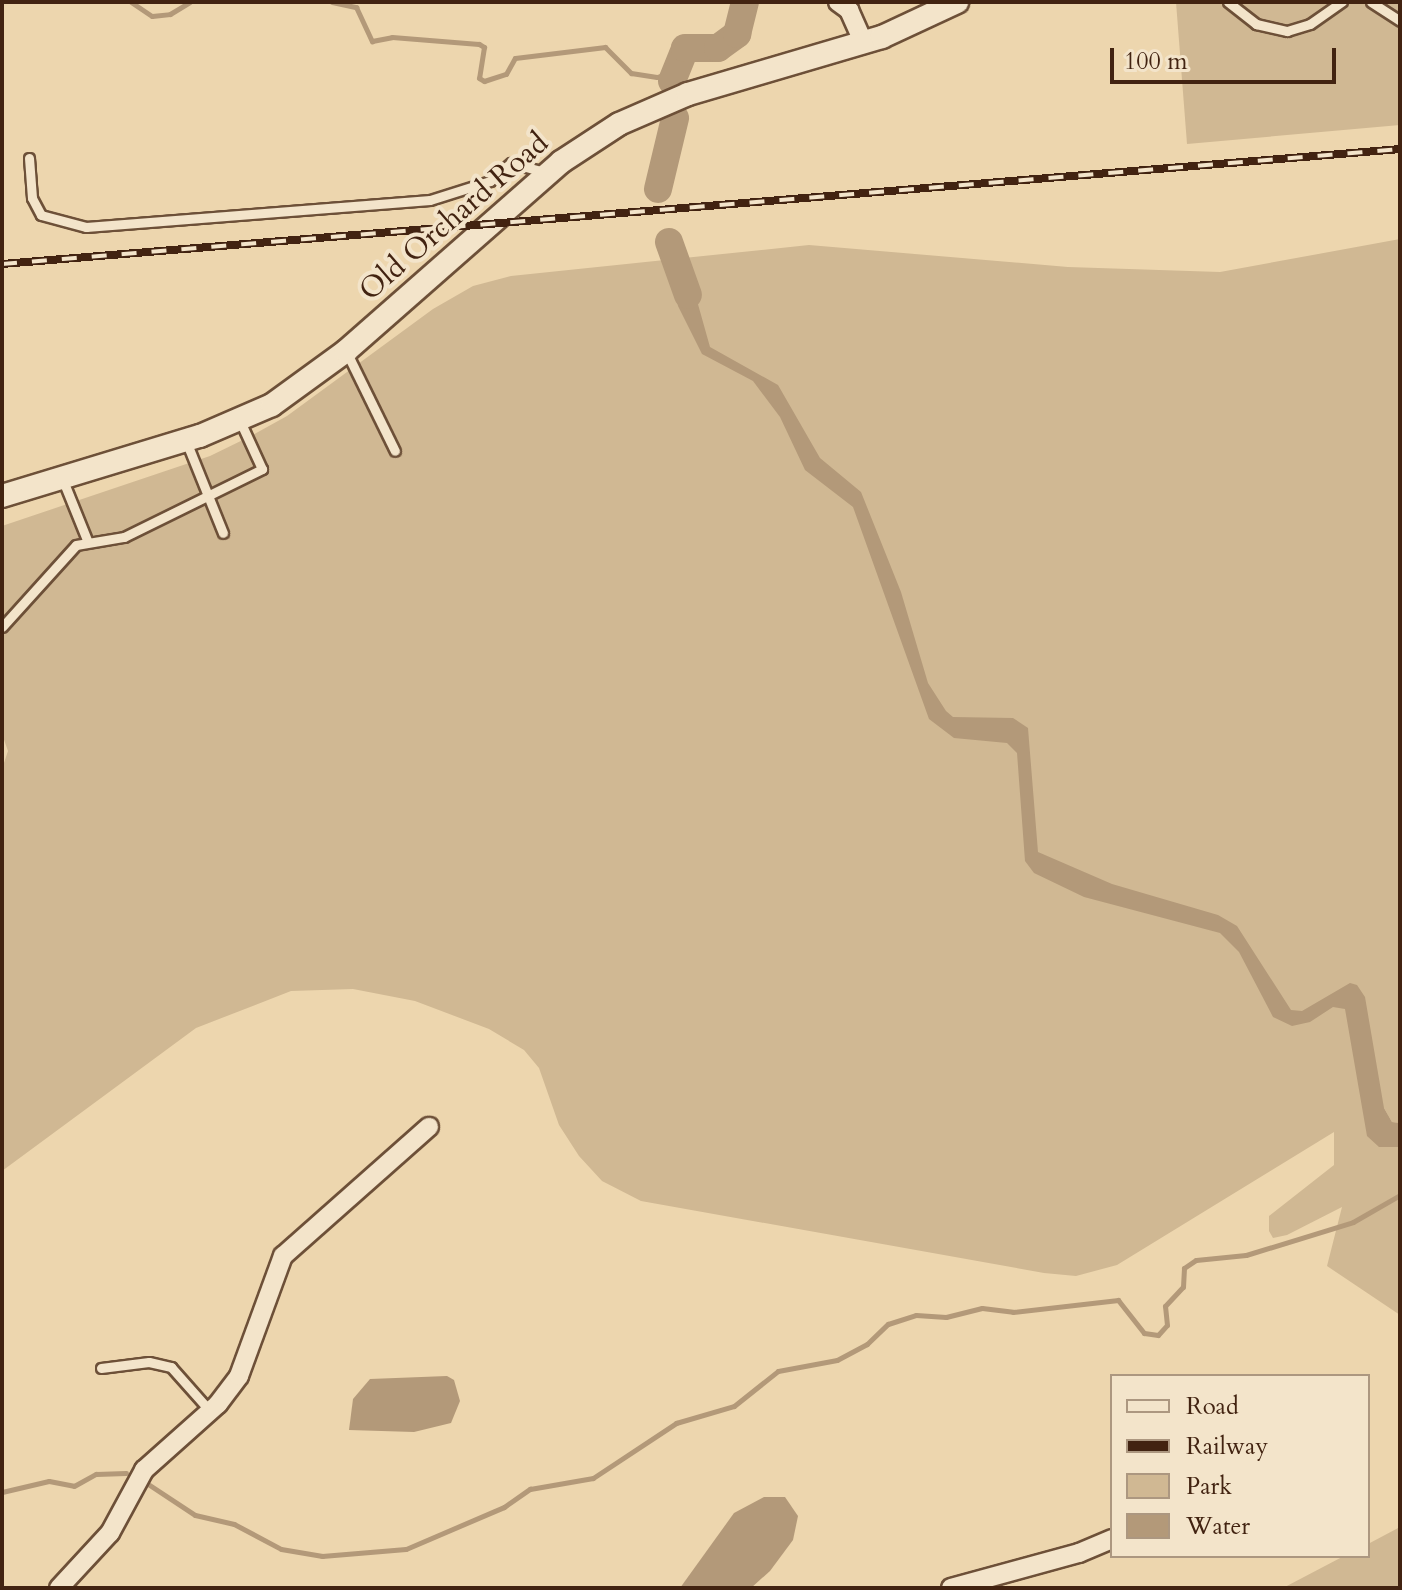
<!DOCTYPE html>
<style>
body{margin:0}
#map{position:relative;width:1402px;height:1590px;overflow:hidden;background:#edd6ae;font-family:Cardo,serif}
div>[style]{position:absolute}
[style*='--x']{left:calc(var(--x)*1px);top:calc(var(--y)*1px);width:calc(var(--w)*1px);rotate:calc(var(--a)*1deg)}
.green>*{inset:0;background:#d0b893}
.water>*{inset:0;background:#b39979}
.stream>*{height:5px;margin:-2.5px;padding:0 2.5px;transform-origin:2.5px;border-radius:2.5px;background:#b39979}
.river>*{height:28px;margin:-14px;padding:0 14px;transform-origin:14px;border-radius:14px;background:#b39979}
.roads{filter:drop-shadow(2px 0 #6d5038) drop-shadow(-2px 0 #6d5038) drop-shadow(0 2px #6d5038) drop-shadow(0 -2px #6d5038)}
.service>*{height:9px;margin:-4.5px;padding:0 4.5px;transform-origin:4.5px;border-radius:4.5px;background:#f3e4ca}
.minor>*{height:18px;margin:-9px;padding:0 9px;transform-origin:9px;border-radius:9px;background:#f3e4ca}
.tertiary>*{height:22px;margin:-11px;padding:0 11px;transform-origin:11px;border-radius:11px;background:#f3e4ca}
.rail>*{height:8px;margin-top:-4px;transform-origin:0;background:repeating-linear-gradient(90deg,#f3e4ca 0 15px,#422311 0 30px);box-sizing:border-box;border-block:2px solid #422311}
span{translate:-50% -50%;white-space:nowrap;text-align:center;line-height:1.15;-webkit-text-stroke:8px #f3e4ca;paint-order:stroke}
.street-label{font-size:30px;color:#422311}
.frame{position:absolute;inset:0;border:4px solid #422311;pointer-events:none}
.legend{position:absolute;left:1110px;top:1374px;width:260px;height:184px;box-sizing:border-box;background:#f3e4ca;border:2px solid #ac9780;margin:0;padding:10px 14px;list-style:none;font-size:24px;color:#422311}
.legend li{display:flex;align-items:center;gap:16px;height:40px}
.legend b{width:40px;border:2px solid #ac9780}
.scale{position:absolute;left:1110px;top:48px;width:226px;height:36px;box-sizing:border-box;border:4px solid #422311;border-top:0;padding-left:10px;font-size:24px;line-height:28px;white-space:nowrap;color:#422311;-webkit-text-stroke:6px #f3e4ca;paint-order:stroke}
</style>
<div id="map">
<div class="green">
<div style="clip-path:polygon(1176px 2px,1400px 2px,1400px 125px,1187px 144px)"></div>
<div style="clip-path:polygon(1400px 239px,1400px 1123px,1392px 1122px,1384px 1108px,1370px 1110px,1400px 1139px,1400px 1315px,1327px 1266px,1342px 1207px,1287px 1235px,1273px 1238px,1269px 1231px,1269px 1216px,1334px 1165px,1334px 1132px,1117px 1265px,1076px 1276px,1044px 1273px,641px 1201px,602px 1181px,579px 1156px,559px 1125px,539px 1068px,524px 1050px,489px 1029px,415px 1001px,353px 989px,291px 991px,196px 1028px,2px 1171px,2px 769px,8px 751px,2px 734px,2px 526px,210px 456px,251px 436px,287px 416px,433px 309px,473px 286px,511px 276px,809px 245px,1068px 267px,1220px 272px)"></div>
<div style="clip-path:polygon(1400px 1527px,1400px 1588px,1283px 1588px,1344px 1556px,1368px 1556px,1368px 1544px)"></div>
</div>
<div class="water">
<div style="clip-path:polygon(685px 258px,710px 347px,778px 385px,820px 458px,861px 492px,901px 592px,928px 683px,946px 711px,953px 717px,1013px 718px,1028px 728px,1038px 852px,1112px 884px,1218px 915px,1237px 926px,1291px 1010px,1302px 1011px,1350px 983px,1357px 985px,1365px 997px,1384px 1108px,1392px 1122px,1400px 1123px,1400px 1147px,1379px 1147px,1367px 1136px,1345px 1009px,1333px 1007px,1310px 1022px,1292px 1026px,1273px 1017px,1239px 952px,1220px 933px,1084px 897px,1034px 873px,1025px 861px,1017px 753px,1007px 743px,954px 738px,929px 719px,853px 507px,805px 470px,780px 417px,753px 381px,702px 354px,678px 306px,672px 278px,671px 259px)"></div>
<div style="clip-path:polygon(447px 1376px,454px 1380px,460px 1401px,451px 1423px,414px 1432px,349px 1430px,353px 1399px,370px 1379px)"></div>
<div style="clip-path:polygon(764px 1497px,785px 1497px,798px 1516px,793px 1540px,770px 1571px,751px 1588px,680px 1588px,734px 1513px)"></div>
</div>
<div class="stream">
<div style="--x:131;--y:2;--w:25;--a:34"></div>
<div style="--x:152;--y:16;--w:18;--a:-6"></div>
<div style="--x:170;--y:14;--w:23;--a:-31"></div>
<div style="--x:332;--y:2;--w:25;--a:12"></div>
<div style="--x:356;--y:7;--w:38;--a:65"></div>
<div style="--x:372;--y:41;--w:20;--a:-11"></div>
<div style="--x:392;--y:37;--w:87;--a:4.6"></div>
<div style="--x:479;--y:44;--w:6;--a:31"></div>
<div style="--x:484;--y:47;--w:31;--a:99"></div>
<div style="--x:479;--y:78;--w:6;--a:31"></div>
<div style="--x:484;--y:81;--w:23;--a:-18"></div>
<div style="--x:506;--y:74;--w:18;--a:-61"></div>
<div style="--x:515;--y:58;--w:91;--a:-7"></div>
<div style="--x:605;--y:47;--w:37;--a:45"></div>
<div style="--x:631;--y:73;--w:26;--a:9"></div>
<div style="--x:657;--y:77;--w:18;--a:-19"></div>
<div style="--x:1400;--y:1180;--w:6;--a:90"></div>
<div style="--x:148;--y:1484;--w:56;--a:33.4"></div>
<div style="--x:195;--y:1515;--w:40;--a:13"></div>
<div style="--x:234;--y:1524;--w:53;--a:28"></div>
<div style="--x:281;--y:1549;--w:42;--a:9.7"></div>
<div style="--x:322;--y:1556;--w:84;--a:-4.8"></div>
<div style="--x:406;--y:1549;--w:107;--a:-23.2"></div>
<div style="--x:504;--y:1507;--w:32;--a:-35"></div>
<div style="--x:530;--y:1489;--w:64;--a:-9.9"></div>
<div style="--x:593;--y:1478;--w:100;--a:-33.5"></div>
<div style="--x:676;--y:1423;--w:60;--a:-16.3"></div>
<div style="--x:734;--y:1406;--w:56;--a:-38.5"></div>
<div style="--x:778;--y:1371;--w:60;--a:-10.6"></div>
<div style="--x:837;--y:1360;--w:34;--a:-28"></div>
<div style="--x:867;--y:1344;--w:29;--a:-44"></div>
<div style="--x:888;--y:1324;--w:29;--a:-18"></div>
<div style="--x:916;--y:1315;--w:30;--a:4"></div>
<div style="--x:946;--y:1317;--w:37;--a:-14"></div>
<div style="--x:982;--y:1308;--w:31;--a:7"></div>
<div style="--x:1013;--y:1312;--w:106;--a:-6.5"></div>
<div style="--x:1118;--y:1300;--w:42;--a:51.8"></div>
<div style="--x:1144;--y:1333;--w:14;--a:8"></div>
<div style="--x:1158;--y:1335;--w:13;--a:-48"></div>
<div style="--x:1167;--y:1325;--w:19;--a:-96"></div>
<div style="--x:1165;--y:1306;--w:26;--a:-47"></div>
<div style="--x:1183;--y:1287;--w:19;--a:-87"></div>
<div style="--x:1184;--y:1268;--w:14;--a:-34"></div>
<div style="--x:1196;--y:1260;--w:50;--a:-5.7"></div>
<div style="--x:1246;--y:1255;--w:112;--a:-17.1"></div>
<div style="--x:1353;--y:1222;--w:54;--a:-29.9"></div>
<div style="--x:2;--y:1492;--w:48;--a:-13.2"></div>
<div style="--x:49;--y:1481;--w:25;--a:11"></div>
<div style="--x:74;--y:1486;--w:25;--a:-29"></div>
<div style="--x:96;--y:1474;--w:30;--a:-2"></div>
</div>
<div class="river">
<div style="--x:672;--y:81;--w:35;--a:-68"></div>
<div style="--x:685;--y:48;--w:33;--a:0"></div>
<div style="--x:718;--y:48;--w:24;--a:-36"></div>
<div style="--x:737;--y:34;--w:33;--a:-76"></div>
<div style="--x:658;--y:189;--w:73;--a:-76.5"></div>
<div style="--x:669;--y:242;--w:56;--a:70.3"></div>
</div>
<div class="roads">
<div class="service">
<div style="--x:1228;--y:2;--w:36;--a:38"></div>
<div style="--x:1256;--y:24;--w:32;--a:13"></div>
<div style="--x:1287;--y:31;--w:24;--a:-17"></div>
<div style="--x:1310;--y:24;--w:39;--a:-35"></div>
<div style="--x:1371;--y:2;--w:35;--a:33"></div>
<div style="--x:29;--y:158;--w:40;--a:85.7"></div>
<div style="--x:32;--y:198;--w:19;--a:62"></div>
<div style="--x:41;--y:215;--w:47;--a:14.9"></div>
<div style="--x:86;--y:227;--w:345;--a:-4.5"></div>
<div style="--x:430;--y:200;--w:63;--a:-17.6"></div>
<div style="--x:490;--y:181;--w:28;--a:-41"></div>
<div style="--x:511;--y:163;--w:38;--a:15"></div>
<div style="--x:346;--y:351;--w:111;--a:63.9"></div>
<div style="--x:186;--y:441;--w:99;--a:68.1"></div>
<div style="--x:62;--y:478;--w:67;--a:68"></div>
<div style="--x:2;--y:627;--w:110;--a:-47.9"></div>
<div style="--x:76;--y:545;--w:49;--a:-9.5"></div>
<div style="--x:124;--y:537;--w:154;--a:-26.2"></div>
<div style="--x:262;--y:469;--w:53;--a:-114.6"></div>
<div style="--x:101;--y:1368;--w:48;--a:-7.1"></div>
<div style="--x:149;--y:1362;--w:23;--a:13"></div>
<div style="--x:171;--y:1367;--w:59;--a:48.4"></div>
</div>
<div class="minor">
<div style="--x:838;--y:2;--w:14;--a:36"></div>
<div style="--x:849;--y:10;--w:36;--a:66"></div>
<div style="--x:59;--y:1588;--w:75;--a:-47.2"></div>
<div style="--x:110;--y:1533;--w:72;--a:-61.6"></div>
<div style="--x:144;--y:1470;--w:99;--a:-41.7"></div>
<div style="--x:218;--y:1404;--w:35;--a:-53"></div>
<div style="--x:239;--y:1376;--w:128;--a:-69.9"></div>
<div style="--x:283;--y:1256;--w:195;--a:-41.5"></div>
<div style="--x:951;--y:1588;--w:133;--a:-15.3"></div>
<div style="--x:1079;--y:1553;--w:36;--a:-23"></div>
</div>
<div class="tertiary">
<div style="--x:2;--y:496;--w:207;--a:-16.9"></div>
<div style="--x:200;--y:436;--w:78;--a:-23.3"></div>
<div style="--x:272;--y:405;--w:92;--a:-36.1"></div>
<div style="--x:346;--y:351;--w:286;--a:-41.3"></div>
<div style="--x:561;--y:162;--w:69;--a:-33.2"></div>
<div style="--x:619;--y:124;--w:75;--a:-23.5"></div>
<div style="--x:688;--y:94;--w:202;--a:-16.4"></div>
<div style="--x:882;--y:37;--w:83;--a:-25"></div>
</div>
</div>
<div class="rail">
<div style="--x:2;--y:264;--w:1403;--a:-4.7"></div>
</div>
<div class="street-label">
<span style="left:454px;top:217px;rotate:-41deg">Old Orchard Road</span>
</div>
<div class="frame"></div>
<ul class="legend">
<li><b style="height:10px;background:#f3e4ca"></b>Road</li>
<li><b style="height:10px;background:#422311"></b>Railway</li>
<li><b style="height:22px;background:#d0b893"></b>Park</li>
<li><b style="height:22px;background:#b39979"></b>Water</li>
</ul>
<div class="scale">100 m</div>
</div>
